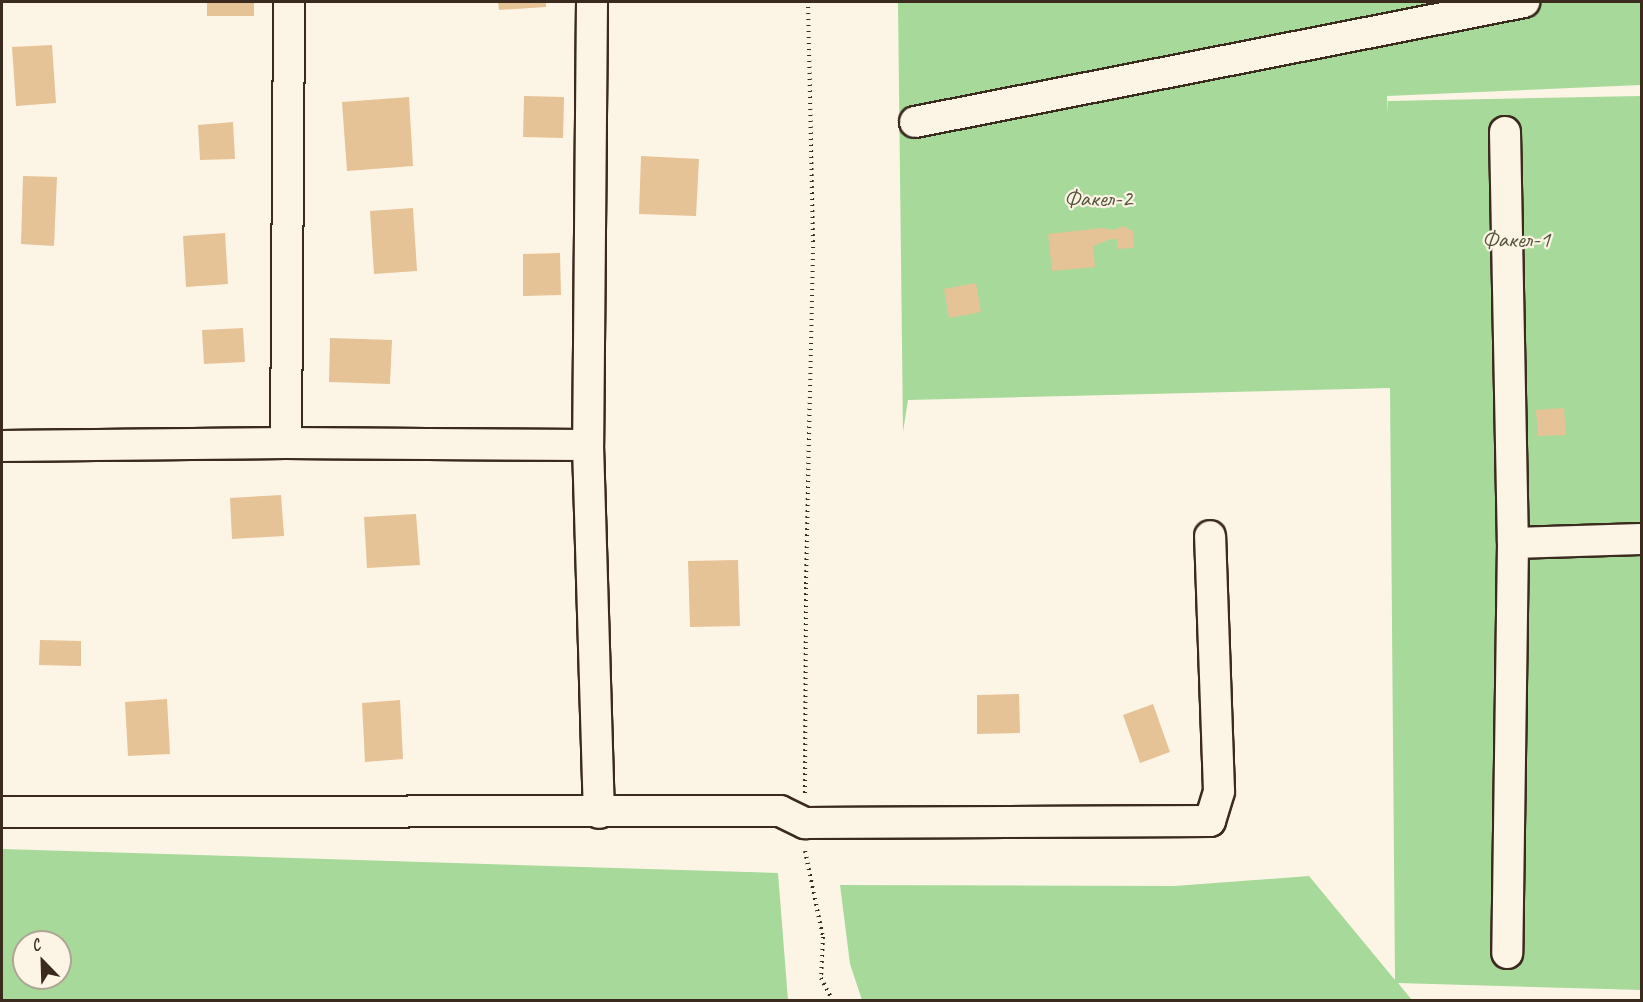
<!DOCTYPE html>
<meta charset="utf-8">
<style>
body{margin:0}
#map{position:relative;width:1643px;height:1002px;overflow:hidden;background:#fcf5e5;font-family:Caveat,sans-serif}
div>[style]{position:absolute}
[style*='--x']{left:calc(var(--x)*1px);top:calc(var(--y)*1px);width:calc(var(--w)*1px);rotate:calc(var(--a)*1deg)}
.green>*{inset:0;background:#a7d99b}
.building>*{inset:0;background:#e6c297}
.path>*{height:4px;margin-top:-2px;transform-origin:0;background:repeating-linear-gradient(90deg,#3b2a1e 0 1.5px,transparent 0 6px)}
.roads{filter:drop-shadow(2px 0 #3b2a1e) drop-shadow(-2px 0 #3b2a1e) drop-shadow(0 2px #3b2a1e) drop-shadow(0 -2px #3b2a1e)}
.minor>*{height:30px;margin:-15px;padding:0 15px;transform-origin:15px;border-radius:15px;background:#fcf5e5}
span{translate:-50% -50%;white-space:nowrap;text-align:center;line-height:1.15;-webkit-text-stroke:4.5px #fcf5e5;paint-order:stroke}
.park-label{font-size:24px;color:#56563d}
.frame{position:absolute;inset:0;border:3px solid #3b2a1e;pointer-events:none}
.north{position:absolute;left:12px;top:930px;width:60px;height:60px;box-sizing:border-box;background:#fcf5e5;border:2px solid #afa495;border-radius:50%;rotate:337deg;font-size:16px;font-weight:700;line-height:24px;text-align:center;color:#3b2a1e}
.north::after{content:'';display:block;margin:auto;width:21px;height:27px;background:#3b2a1e;clip-path:polygon(50% 0,100% 100%,50% 72%,0 100%)}
</style>
<div id="map">
<div class="green">
<div style="clip-path:polygon(898px 2px,1641px 2px,1641px 85px,1387px 96px,1388px 114px,1388px 101px,1641px 96px,1641px 990px,1398px 983px,1412px 1000px,862px 1000px,850px 964px,840px 885px,1174px 886px,1309px 876px,1395px 980px,1390px 388px,908px 400px,903px 432px)"></div>
<div style="clip-path:polygon(evenodd,2px 849px,778px 873px,788px 1000px,2px 1000px,2px 849px,24px 942px,60px 942px,60px 978px,24px 978px,24px 942px)"></div>
</div>
<div class="building">
<div style="clip-path:polygon(207px 2px,254px 2px,254px 16px,207px 16px)"></div>
<div style="clip-path:polygon(498px 2px,546px 2px,546px 7px,499px 10px)"></div>
<div style="clip-path:polygon(52px 45px,56px 103px,16px 106px,12px 47px)"></div>
<div style="clip-path:polygon(524px 96px,564px 97px,563px 138px,523px 137px)"></div>
<div style="clip-path:polygon(409px 97px,413px 166px,347px 171px,342px 102px)"></div>
<div style="clip-path:polygon(233px 122px,235px 159px,200px 160px,198px 125px)"></div>
<div style="clip-path:polygon(641px 156px,699px 159px,696px 216px,639px 214px)"></div>
<div style="clip-path:polygon(23px 176px,57px 177px,54px 246px,21px 244px)"></div>
<div style="clip-path:polygon(413px 208px,417px 271px,374px 274px,370px 211px)"></div>
<div style="clip-path:polygon(1123px 226px,1133px 231px,1134px 248px,1117px 249px,1117px 239px,1111px 239px,1093px 246px,1095px 267px,1052px 271px,1048px 234px,1102px 228px,1114px 230px)"></div>
<div style="clip-path:polygon(225px 233px,228px 284px,186px 287px,183px 236px)"></div>
<div style="clip-path:polygon(560px 253px,561px 295px,523px 296px,523px 254px)"></div>
<div style="clip-path:polygon(976px 283px,981px 312px,949px 318px,944px 289px)"></div>
<div style="clip-path:polygon(243px 328px,245px 362px,204px 364px,202px 330px)"></div>
<div style="clip-path:polygon(330px 338px,392px 340px,390px 384px,329px 382px)"></div>
<div style="clip-path:polygon(1564px 408px,1566px 435px,1538px 436px,1536px 410px)"></div>
<div style="clip-path:polygon(281px 495px,284px 536px,232px 539px,230px 498px)"></div>
<div style="clip-path:polygon(416px 514px,420px 565px,367px 568px,364px 517px)"></div>
<div style="clip-path:polygon(738px 560px,740px 626px,690px 627px,688px 561px)"></div>
<div style="clip-path:polygon(40px 640px,81px 641px,81px 666px,39px 665px)"></div>
<div style="clip-path:polygon(1019px 694px,1020px 733px,977px 734px,977px 695px)"></div>
<div style="clip-path:polygon(167px 699px,170px 754px,128px 756px,125px 702px)"></div>
<div style="clip-path:polygon(400px 700px,403px 759px,365px 762px,362px 703px)"></div>
<div style="clip-path:polygon(1153px 704px,1170px 752px,1140px 763px,1123px 715px)"></div>
</div>
<div class="path">
<div style="--x:805;--y:793;--w:209;--a:-89.7"></div>
<div style="--x:806;--y:584;--w:342;--a:-88.8"></div>
<div style="--x:813;--y:242;--w:240;--a:-91.2"></div>
<div style="--x:805;--y:851;--w:88;--a:78.2"></div>
<div style="--x:823;--y:937;--w:41;--a:92.8"></div>
<div style="--x:821;--y:978;--w:25;--a:63"></div>
</div>
<div class="roads">
<div class="minor">
<div style="--x:592;--y:2;--w:443;--a:90.5"></div>
<div style="--x:588;--y:445;--w:368;--a:88.3"></div>
<div style="--x:915;--y:122;--w:621;--a:-11.15"></div>
<div style="--x:1505;--y:132;--w:411;--a:88.9"></div>
<div style="--x:1513;--y:543;--w:410;--a:90.8"></div>
<div style="--x:286;--y:443;--w:441;--a:-89.6"></div>
<div style="--x:2;--y:446;--w:284;--a:-0.6"></div>
<div style="--x:286;--y:443;--w:302;--a:0.4"></div>
<div style="--x:1513;--y:543;--w:129;--a:-1.8"></div>
<div style="--x:2;--y:812;--w:778;--a:-0.07"></div>
<div style="--x:780;--y:811;--w:28;--a:26"></div>
<div style="--x:805;--y:823;--w:405;--a:-0.3"></div>
<div style="--x:1210;--y:821;--w:31;--a:-73"></div>
<div style="--x:1219;--y:791;--w:255;--a:-92"></div>
</div>
</div>
<div class="park-label">
<span style="left:1098px;top:199px">Факел-2</span>
<span style="left:1516px;top:240px">Факел-1</span>
</div>
<div class="frame"></div>
<div class="north">С</div>
</div>
